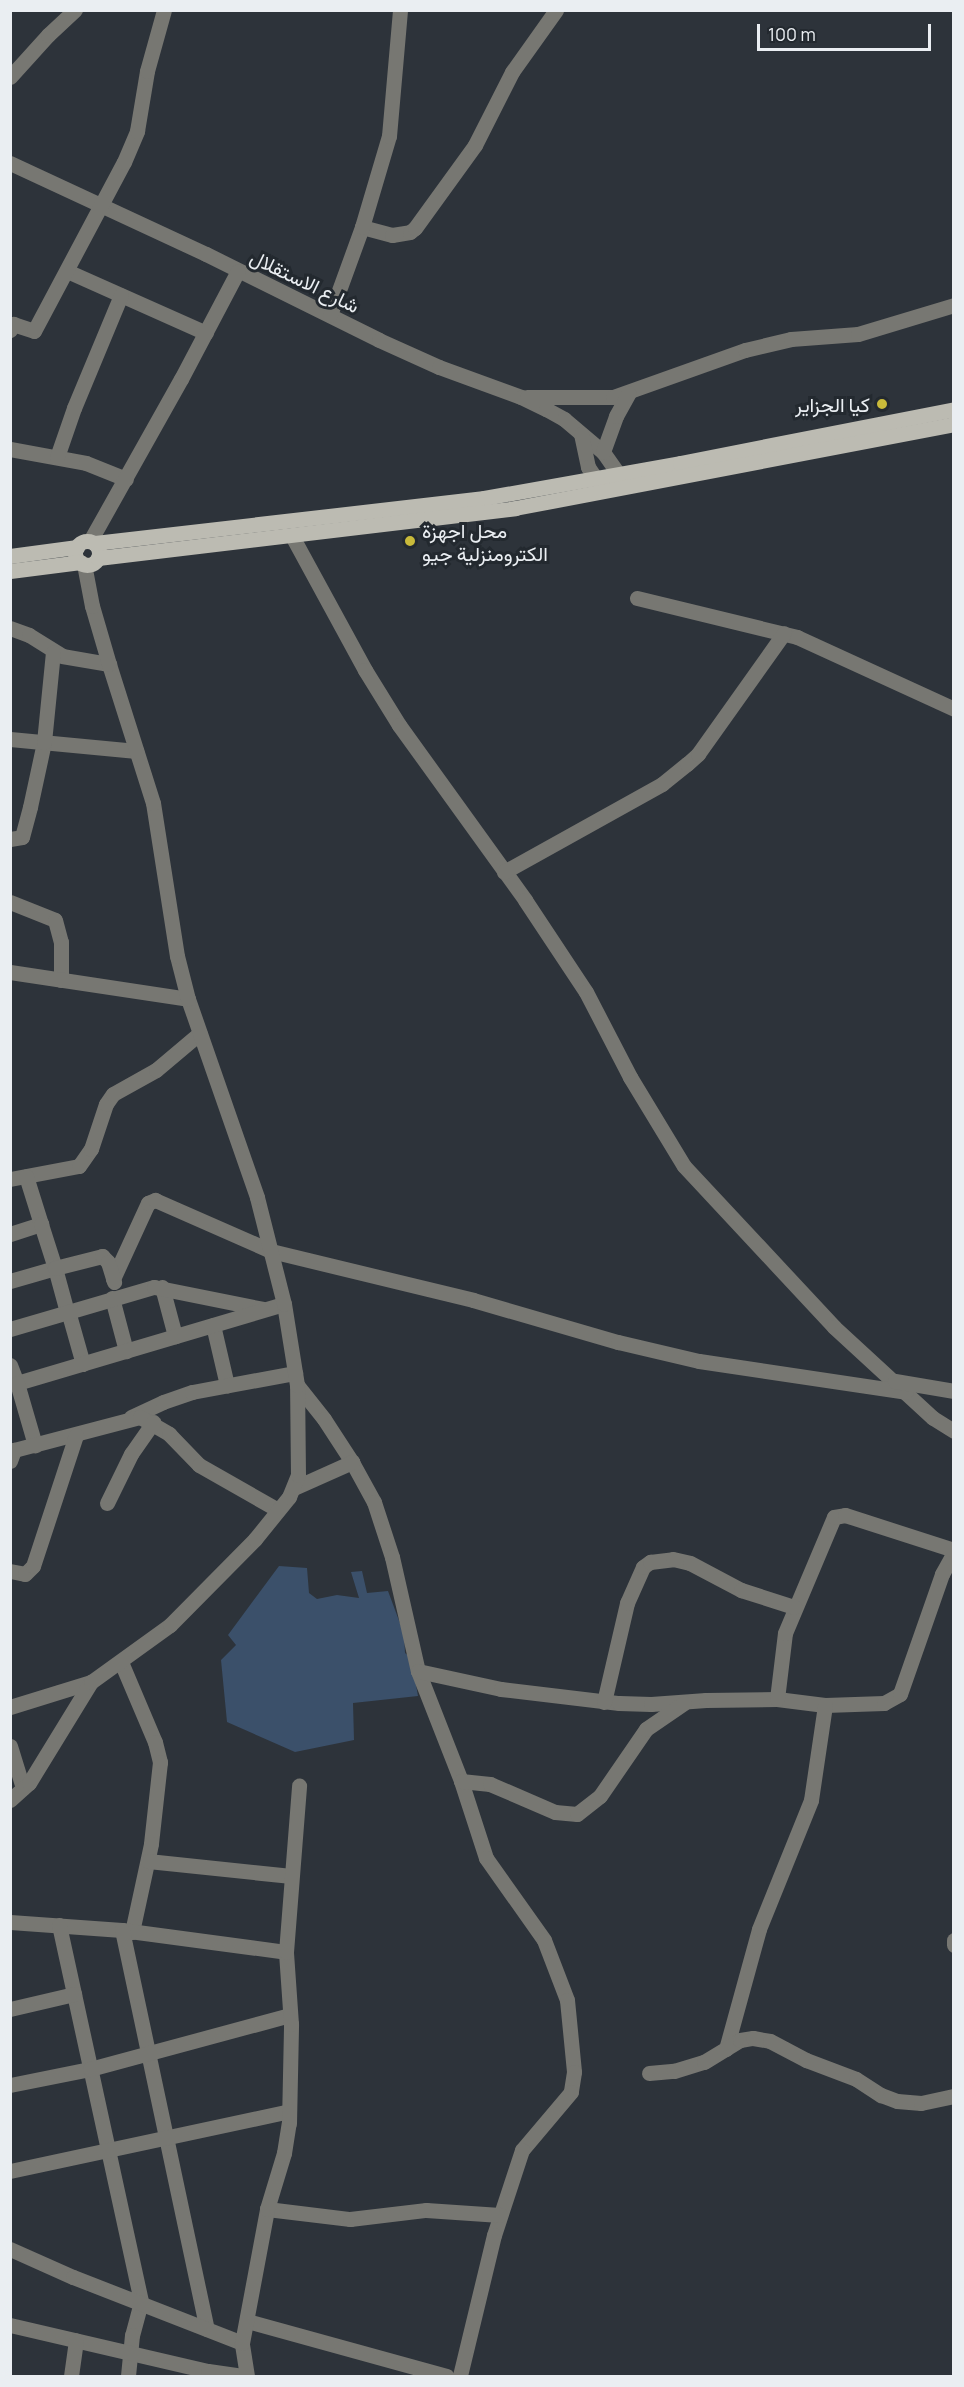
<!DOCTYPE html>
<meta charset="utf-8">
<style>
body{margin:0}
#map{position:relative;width:964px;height:2387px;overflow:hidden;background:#2d333a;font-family:Manrope,Vazirmatn,sans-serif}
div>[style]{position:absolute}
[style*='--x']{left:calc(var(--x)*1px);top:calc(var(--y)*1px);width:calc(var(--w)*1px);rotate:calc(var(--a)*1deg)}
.green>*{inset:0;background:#3b506a}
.minor>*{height:15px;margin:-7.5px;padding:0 7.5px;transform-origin:7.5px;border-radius:7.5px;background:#777772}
.major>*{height:15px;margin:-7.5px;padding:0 7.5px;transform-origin:7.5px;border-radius:7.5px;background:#bcbbb2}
.major>.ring{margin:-7.5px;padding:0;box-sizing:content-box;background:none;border:15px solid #bcbbb2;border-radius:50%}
.dots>*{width:16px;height:16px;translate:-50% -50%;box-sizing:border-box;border:3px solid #23292f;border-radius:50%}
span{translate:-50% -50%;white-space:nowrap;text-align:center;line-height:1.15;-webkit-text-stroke:6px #23292f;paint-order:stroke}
.street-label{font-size:20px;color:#eaeef2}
.poi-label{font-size:20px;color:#eaeef2}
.right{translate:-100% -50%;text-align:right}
.left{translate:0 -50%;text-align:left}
.frame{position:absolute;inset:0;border:12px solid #eaeef2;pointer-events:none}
.scale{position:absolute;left:757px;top:24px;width:174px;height:27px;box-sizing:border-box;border:3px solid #eaeef2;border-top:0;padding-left:8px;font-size:18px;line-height:21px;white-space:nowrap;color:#eaeef2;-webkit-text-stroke:4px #23292f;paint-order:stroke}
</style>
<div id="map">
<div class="green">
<div style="clip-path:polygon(279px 1566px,307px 1568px,309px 1593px,317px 1599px,337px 1595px,359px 1598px,351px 1572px,362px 1571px,367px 1593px,388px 1591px,404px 1634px,405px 1653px,411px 1658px,418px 1696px,353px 1703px,354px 1740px,295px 1752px,227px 1722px,221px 1660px,236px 1645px,228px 1635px)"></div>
</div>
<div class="minor">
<div style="--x:10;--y:77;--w:57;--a:-47.9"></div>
<div style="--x:48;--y:35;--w:37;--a:-43"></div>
<div style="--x:10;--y:163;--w:216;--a:24.9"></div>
<div style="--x:206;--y:254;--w:193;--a:26.4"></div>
<div style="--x:379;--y:340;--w:66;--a:24.2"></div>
<div style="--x:439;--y:367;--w:87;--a:20.1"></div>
<div style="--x:521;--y:397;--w:28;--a:26"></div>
<div style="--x:546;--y:409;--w:21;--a:29"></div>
<div style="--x:564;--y:419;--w:51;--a:40.2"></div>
<div style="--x:603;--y:452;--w:38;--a:55"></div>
<div style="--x:362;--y:227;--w:31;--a:15"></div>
<div style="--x:392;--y:235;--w:18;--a:-9"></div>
<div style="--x:410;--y:232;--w:6;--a:-39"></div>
<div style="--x:415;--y:228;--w:102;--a:-54.1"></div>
<div style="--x:475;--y:145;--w:82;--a:-63.1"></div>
<div style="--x:512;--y:72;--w:76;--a:-54.6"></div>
<div style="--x:67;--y:271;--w:152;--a:24"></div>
<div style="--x:330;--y:315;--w:94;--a:-70"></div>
<div style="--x:362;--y:227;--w:95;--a:-73.5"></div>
<div style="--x:389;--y:136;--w:126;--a:-85"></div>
<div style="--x:10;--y:330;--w:7;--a:-63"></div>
<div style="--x:13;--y:324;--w:22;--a:18"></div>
<div style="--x:34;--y:331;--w:191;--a:-62"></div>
<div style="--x:124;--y:162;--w:34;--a:-67"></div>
<div style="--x:137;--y:131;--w:61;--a:-80.5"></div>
<div style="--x:147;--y:71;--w:63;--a:-74.4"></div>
<div style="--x:527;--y:397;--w:86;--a:0"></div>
<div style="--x:613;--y:397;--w:140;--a:-19.6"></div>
<div style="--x:745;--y:350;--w:47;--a:-13.4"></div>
<div style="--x:791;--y:339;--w:67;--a:-4.3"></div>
<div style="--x:858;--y:334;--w:100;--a:-16.8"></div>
<div style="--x:581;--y:434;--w:34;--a:78"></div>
<div style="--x:588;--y:467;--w:23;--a:56"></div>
<div style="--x:10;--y:449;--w:77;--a:10.4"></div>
<div style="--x:86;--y:463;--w:43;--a:21.8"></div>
<div style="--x:603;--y:452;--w:38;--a:-70"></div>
<div style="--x:616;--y:416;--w:26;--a:-61"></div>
<div style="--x:57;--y:457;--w:52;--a:-70.9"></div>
<div style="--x:74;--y:408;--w:122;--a:-67.4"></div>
<div style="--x:292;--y:536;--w:153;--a:61.4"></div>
<div style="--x:365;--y:670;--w:65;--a:58.3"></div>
<div style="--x:399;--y:725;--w:216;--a:54.2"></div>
<div style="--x:525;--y:900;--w:110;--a:56.5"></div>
<div style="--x:586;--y:992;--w:96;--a:62.6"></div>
<div style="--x:630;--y:1077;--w:104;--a:58.8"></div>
<div style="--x:684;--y:1166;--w:220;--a:47"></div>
<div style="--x:834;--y:1327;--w:134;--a:42.6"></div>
<div style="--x:933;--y:1418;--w:25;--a:32"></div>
<div style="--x:90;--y:541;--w:186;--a:-60.7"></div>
<div style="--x:181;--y:379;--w:122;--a:-62.2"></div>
<div style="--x:637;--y:598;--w:165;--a:13.7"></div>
<div style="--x:797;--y:637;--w:173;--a:24.6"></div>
<div style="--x:10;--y:628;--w:20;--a:20"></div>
<div style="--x:29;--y:635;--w:39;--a:32"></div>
<div style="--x:62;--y:656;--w:48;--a:9.7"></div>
<div style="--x:10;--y:739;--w:127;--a:5.4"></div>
<div style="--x:10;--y:839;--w:12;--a:-9"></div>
<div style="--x:22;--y:837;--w:31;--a:-75"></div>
<div style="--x:30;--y:807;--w:66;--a:-77.8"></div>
<div style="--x:44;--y:742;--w:90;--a:-84.3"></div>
<div style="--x:504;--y:872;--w:181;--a:-29.1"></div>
<div style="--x:662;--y:784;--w:32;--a:-39"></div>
<div style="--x:687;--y:764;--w:15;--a:-42"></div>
<div style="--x:698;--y:754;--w:148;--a:-54.6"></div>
<div style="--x:10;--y:902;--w:48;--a:21.8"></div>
<div style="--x:55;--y:920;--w:23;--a:75"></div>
<div style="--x:61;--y:942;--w:38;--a:90"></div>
<div style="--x:10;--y:972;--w:180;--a:8.6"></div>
<div style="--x:10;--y:1179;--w:70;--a:-10.7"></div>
<div style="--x:79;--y:1166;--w:21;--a:-55"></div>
<div style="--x:91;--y:1149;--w:47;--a:-71.6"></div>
<div style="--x:106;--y:1104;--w:12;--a:-55"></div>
<div style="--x:113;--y:1094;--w:49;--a:-29.2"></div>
<div style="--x:156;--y:1070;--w:57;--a:-40.1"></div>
<div style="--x:10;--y:1234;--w:33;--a:-18"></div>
<div style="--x:41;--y:1224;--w:50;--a:-107.4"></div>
<div style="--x:113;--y:1279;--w:84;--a:-65.3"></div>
<div style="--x:148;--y:1203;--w:8;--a:-23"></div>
<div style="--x:155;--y:1200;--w:127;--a:23.7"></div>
<div style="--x:271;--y:1251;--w:208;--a:13.6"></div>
<div style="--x:473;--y:1300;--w:151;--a:16.2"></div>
<div style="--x:618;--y:1342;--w:83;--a:13.2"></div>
<div style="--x:699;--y:1361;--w:209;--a:8.5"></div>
<div style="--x:10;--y:1281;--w:47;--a:-16.1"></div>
<div style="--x:55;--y:1268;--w:46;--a:-107.7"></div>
<div style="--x:162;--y:1287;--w:51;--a:75.1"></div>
<div style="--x:112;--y:1298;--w:55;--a:75.2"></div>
<div style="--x:68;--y:1311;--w:55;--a:74.2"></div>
<div style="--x:67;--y:1312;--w:46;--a:-105.3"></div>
<div style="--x:55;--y:1268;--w:49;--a:-14.3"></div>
<div style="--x:102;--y:1256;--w:8;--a:45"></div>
<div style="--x:108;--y:1262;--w:21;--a:73"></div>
<div style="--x:213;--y:1325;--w:62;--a:76.9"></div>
<div style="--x:10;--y:1329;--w:150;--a:-16.3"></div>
<div style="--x:154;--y:1287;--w:111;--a:11.4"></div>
<div style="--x:10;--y:1365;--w:19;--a:69"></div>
<div style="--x:17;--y:1383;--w:278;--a:-16.5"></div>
<div style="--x:895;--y:1381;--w:60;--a:9.6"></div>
<div style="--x:17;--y:1383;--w:65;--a:73.8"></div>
<div style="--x:297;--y:1385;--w:43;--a:51.5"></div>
<div style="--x:324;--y:1419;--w:51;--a:56.9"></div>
<div style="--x:352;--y:1462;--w:46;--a:61.2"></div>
<div style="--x:374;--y:1502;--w:58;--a:71.9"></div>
<div style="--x:392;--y:1557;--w:117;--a:77.2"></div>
<div style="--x:418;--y:1671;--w:118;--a:68.6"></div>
<div style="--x:461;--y:1781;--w:81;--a:72"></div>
<div style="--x:486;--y:1858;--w:100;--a:54.7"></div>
<div style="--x:544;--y:1940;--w:64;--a:69"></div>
<div style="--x:567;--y:2000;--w:72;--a:84.4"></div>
<div style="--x:574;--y:2072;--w:20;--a:99"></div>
<div style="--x:571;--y:2092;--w:76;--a:130.2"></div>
<div style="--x:522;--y:2150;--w:89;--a:108.2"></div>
<div style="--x:494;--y:2235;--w:145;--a:103.6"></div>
<div style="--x:131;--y:1417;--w:35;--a:-25"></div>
<div style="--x:163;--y:1402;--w:31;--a:-19"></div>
<div style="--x:192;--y:1392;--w:105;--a:-10.5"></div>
<div style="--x:10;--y:1461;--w:12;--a:-70"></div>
<div style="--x:14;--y:1450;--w:130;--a:-14.7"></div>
<div style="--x:140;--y:1417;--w:34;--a:30"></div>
<div style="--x:169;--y:1434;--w:43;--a:45.9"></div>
<div style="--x:199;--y:1465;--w:91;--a:29.7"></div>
<div style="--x:294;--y:1488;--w:64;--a:-24.1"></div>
<div style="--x:107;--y:1503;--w:55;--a:-63.9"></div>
<div style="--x:131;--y:1454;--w:39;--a:-55"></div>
<div style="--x:10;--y:1571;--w:15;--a:11"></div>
<div style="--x:25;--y:1574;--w:11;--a:-45"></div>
<div style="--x:33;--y:1566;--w:138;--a:-71.8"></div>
<div style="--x:121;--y:1662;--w:87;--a:67"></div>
<div style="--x:155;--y:1742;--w:21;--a:76"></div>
<div style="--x:160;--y:1762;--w:82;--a:96.3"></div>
<div style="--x:151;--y:1844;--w:90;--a:102.2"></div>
<div style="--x:418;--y:1671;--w:85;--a:12.2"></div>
<div style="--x:501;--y:1689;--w:119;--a:6.8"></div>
<div style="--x:619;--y:1703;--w:32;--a:2"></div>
<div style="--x:651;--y:1704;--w:55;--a:-4.2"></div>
<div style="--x:706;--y:1700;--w:71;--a:-0.8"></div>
<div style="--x:777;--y:1699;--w:48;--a:7.1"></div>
<div style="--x:825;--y:1705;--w:59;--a:-1.9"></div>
<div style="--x:884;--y:1703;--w:18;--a:-29"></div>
<div style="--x:900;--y:1694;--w:127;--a:-70.7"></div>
<div style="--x:942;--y:1574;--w:25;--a:-61"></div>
<div style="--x:777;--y:1699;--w:66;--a:-83.1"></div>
<div style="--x:785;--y:1633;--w:126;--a:-67.1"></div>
<div style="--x:834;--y:1517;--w:11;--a:-10"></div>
<div style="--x:845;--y:1515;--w:114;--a:17.8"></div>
<div style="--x:604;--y:1702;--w:102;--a:-76.9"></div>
<div style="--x:627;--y:1603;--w:39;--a:-66"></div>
<div style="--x:643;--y:1567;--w:9;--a:-36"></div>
<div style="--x:650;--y:1562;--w:23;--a:-7"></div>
<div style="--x:673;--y:1559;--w:17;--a:13"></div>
<div style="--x:690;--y:1563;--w:58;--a:27.9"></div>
<div style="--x:741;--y:1590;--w:56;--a:17.8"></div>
<div style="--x:10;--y:1707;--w:85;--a:-17.2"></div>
<div style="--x:10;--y:1746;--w:44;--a:72.8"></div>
<div style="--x:461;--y:1781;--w:29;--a:6"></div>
<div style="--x:490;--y:1784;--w:71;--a:23.3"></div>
<div style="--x:555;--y:1812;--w:22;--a:5"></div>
<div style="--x:577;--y:1814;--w:29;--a:-38"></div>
<div style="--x:600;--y:1796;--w:81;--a:-55.5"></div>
<div style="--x:646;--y:1729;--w:46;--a:-34.4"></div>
<div style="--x:10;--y:1800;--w:25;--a:-42"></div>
<div style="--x:29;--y:1783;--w:119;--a:-58.5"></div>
<div style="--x:91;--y:1682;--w:97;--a:-35.8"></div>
<div style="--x:170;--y:1625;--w:121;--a:-45.3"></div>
<div style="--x:255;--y:1539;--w:54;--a:-51"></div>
<div style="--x:289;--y:1497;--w:24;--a:-68"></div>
<div style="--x:298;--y:1475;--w:90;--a:-90.6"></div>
<div style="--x:297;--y:1385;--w:82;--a:-99.1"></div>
<div style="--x:284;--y:1304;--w:110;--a:-104.2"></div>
<div style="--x:257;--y:1197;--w:210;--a:-109.2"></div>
<div style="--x:188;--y:999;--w:44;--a:-104.3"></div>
<div style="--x:177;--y:956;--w:155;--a:-98.9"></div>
<div style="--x:153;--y:803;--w:146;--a:-107.6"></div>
<div style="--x:109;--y:664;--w:60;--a:-106.3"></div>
<div style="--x:92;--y:606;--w:43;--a:-100.8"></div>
<div style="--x:148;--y:1861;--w:144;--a:6"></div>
<div style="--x:10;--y:1922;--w:112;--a:4.1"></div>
<div style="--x:122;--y:1930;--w:165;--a:7.6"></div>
<div style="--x:59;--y:1925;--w:386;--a:77.7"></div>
<div style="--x:141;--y:2302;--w:34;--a:105"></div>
<div style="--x:132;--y:2335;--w:41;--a:95.6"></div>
<div style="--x:122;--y:1930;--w:408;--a:78"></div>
<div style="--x:954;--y:1940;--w:5;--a:90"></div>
<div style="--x:10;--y:2009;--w:66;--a:-13.2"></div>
<div style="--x:726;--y:2049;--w:124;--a:-74.6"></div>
<div style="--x:759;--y:1929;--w:139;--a:-68"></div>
<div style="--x:811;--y:1800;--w:96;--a:-81.6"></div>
<div style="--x:649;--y:2073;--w:25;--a:-5"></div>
<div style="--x:674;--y:2071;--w:31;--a:-17"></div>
<div style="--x:704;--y:2062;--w:42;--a:-31.4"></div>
<div style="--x:740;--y:2040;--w:13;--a:-9"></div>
<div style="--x:753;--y:2038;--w:17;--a:10"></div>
<div style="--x:770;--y:2041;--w:41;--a:27.8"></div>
<div style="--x:806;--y:2060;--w:53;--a:20.8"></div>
<div style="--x:856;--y:2079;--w:30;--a:33"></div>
<div style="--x:881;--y:2095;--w:17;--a:21"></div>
<div style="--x:897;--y:2101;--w:24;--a:5"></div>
<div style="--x:921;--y:2103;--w:34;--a:-12"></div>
<div style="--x:10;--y:2085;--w:82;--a:-11.3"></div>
<div style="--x:90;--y:2069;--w:207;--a:-15.1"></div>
<div style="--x:10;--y:2171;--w:285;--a:-12.1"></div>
<div style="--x:267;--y:2209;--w:84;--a:6.9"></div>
<div style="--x:350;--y:2219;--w:77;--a:-6.8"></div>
<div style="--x:426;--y:2210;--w:74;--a:3.9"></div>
<div style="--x:10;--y:2249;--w:69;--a:24"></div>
<div style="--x:73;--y:2277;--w:181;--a:21.3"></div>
<div style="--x:247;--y:2321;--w:207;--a:15.4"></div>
<div style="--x:10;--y:2325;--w:203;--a:13.1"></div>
<div style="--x:208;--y:2371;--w:37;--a:8"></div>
<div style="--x:71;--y:2376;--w:36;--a:-82"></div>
<div style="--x:247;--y:2376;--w:33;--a:-99"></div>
<div style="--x:242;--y:2343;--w:136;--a:-79.4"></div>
<div style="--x:267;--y:2209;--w:59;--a:-73.1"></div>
<div style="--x:284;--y:2153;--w:30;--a:-81"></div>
<div style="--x:289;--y:2123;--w:99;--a:-88.8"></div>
<div style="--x:291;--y:2024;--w:72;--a:-94"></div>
<div style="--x:286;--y:1952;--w:167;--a:-85.5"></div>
</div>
<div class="major">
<div class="ring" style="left:75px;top:541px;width:9px;height:9px"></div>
<div style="--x:95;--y:543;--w:392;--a:-6.6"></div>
<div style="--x:484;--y:498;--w:199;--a:-10.1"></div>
<div style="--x:680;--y:463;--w:279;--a:-11.1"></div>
<div style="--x:10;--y:556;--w:68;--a:-7.7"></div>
<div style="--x:98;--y:558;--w:420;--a:-6.8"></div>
<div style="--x:515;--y:508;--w:447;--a:-10.8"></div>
<div style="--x:10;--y:571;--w:71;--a:-7.3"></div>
</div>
<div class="dots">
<div style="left:882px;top:404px;background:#c9ba3a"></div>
<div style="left:410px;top:541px;background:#c9ba3a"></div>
</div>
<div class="street-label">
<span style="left:305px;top:281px;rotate:26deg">شارع الاستقلال</span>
</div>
<div class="poi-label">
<span class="right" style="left:870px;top:404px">كيا الجزاير</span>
<span class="left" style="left:422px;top:542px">محل اجهزة<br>الكترومنزلية جيو</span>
</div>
<div class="frame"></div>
<div class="scale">100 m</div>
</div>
